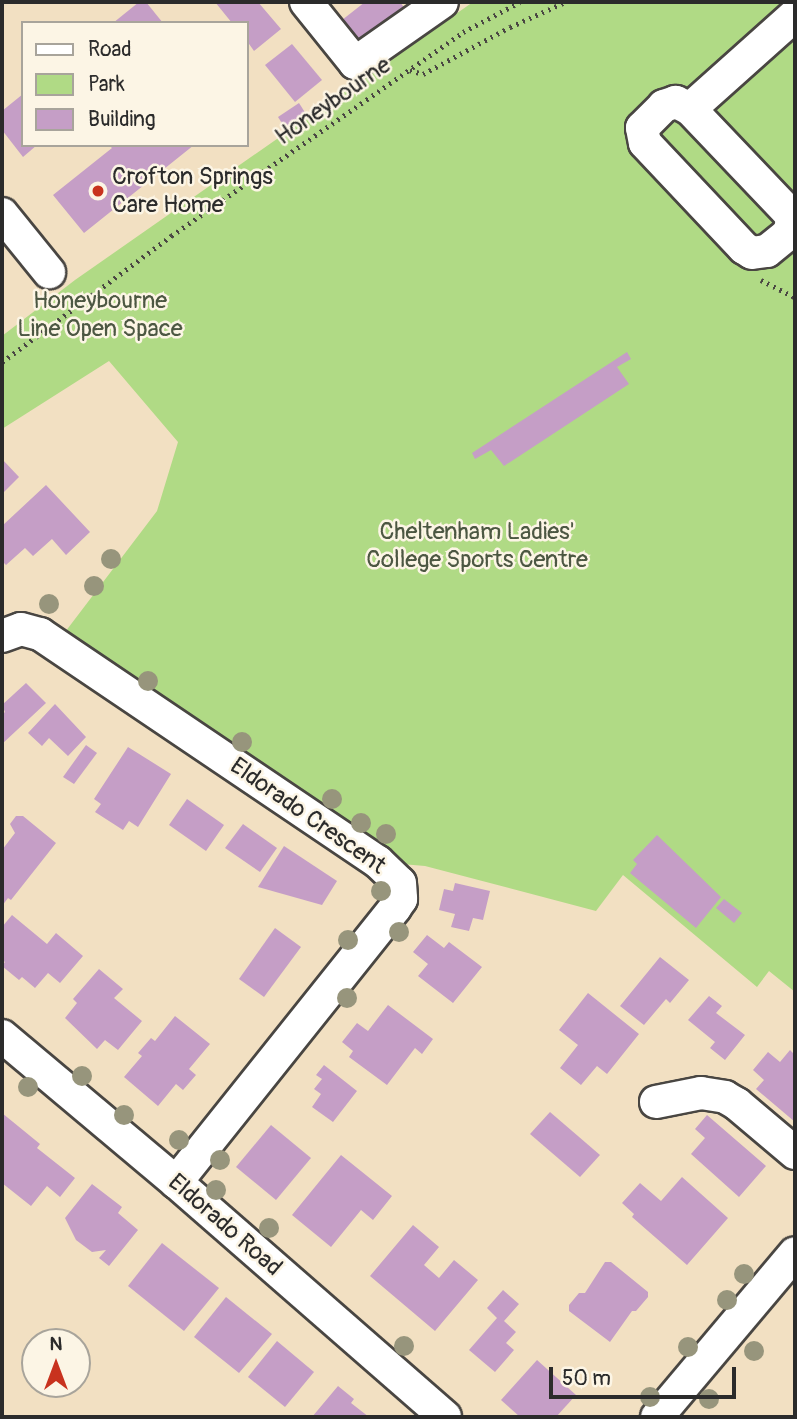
<!DOCTYPE html>
<style>
body{margin:0}
#map{position:relative;width:797px;height:1419px;overflow:hidden;background:#f2e0c2;font-family:Pangolin,sans-serif}
div>[style]{position:absolute}
[style*='--x']{left:calc(var(--x)*1px);top:calc(var(--y)*1px);width:calc(var(--w)*1px);rotate:calc(var(--a)*1deg)}
.green>*{inset:0;background:#b0da85}
.building>*{inset:0;background:#c59ec6}
.path>*{height:4.5px;margin-top:-2.25px;transform-origin:0;background:repeating-linear-gradient(90deg,#494642 0 2px,transparent 0 7px)}
.roads{filter:drop-shadow(2px 0 #494642) drop-shadow(-2px 0 #494642) drop-shadow(0 2px #494642) drop-shadow(0 -2px #494642)}
.minor>*{height:32px;margin:-16px;padding:0 16px;transform-origin:16px;border-radius:16px;background:#fff}
.trees>*{width:20px;height:20px;margin:-10px;border-radius:50%;background:#97957c}
.dots>*{width:19px;height:19px;translate:-50% -50%;box-sizing:border-box;border:4px solid #fcf5e5;border-radius:50%}
span{translate:-50% -50%;white-space:nowrap;text-align:center;line-height:1.15;-webkit-text-stroke:5px #fcf5e5;paint-order:stroke}
.street-label{font-size:24px;color:#2b2b2b}
.poi-label{font-size:24px;color:#2b2b2b}
.left{translate:0 -50%;text-align:left}
.park-label{font-size:24px;color:#4c5742}
.frame{position:absolute;inset:0;border:4px solid #2b2b2b;pointer-events:none}
.legend{position:absolute;left:21px;top:21px;width:228px;height:126px;box-sizing:border-box;background:#fcf5e5;border:2px solid #a8a49b;margin:0;padding:9px 12px;list-style:none;font-size:21px;color:#2b2b2b}
.legend li{display:flex;align-items:center;gap:14px;height:35px}
.legend b{width:35px;border:2px solid #a8a49b}
.north{position:absolute;left:21px;top:1328px;width:70px;height:70px;box-sizing:border-box;background:#fcf5e5;border:2px solid #a8a49b;border-radius:50%;rotate:0deg;font-size:19px;font-weight:700;line-height:28px;text-align:center;color:#2b2b2b}
.north::after{content:'';display:block;margin:auto;width:24px;height:32px;background:#c8321e;clip-path:polygon(50% 0,100% 100%,50% 72%,0 100%)}
.scale{position:absolute;left:549px;top:1367px;width:187px;height:32px;box-sizing:border-box;border:4px solid #2b2b2b;border-top:0;padding-left:9px;font-size:21px;line-height:24px;white-space:nowrap;color:#2b2b2b;-webkit-text-stroke:5px #fcf5e5;paint-order:stroke}
</style>
<div id="map">
<div class="green">
<div style="clip-path:polygon(473px 2px,795px 2px,795px 992px,769px 971px,757px 987px,623px 875px,596px 911px,425px 866px,378px 862px,56px 644px,157px 511px,178px 442px,109px 361px,2px 429px,2px 336px,75px 280px)"></div>
</div>
<div class="building">
<div style="clip-path:polygon(139px 2px,146px 2px,163px 23px,113px 23px)"></div>
<div style="clip-path:polygon(215px 2px,258px 2px,281px 29px,254px 51px,247px 41px,247px 23px,232px 23px)"></div>
<div style="clip-path:polygon(365px 2px,400px 2px,406px 10px,362px 45px,342px 20px)"></div>
<div style="clip-path:polygon(292px 44px,322px 80px,295px 102px,265px 65px)"></div>
<div style="clip-path:polygon(23px 94px,23px 145px,37px 145px,23px 157px,2px 130px,2px 111px)"></div>
<div style="clip-path:polygon(299px 103px,306px 114px,285px 128px,278px 117px)"></div>
<div style="clip-path:polygon(109px 145px,194px 145px,84px 233px,53px 195px,112px 148px)"></div>
<div style="clip-path:polygon(627px 352px,631px 359px,617px 367px,629px 384px,504px 466px,491px 450px,475px 459px,472px 453px)"></div>
<div style="clip-path:polygon(2px 459px,19px 477px,2px 494px)"></div>
<div style="clip-path:polygon(46px 485px,90px 532px,66px 555px,52px 539px,33px 556px,25px 548px,6px 565px,2px 561px,2px 526px)"></div>
<div style="clip-path:polygon(26px 683px,46px 703px,2px 744px,2px 715px,5px 712px,2px 705px)"></div>
<div style="clip-path:polygon(55px 704px,86px 737px,68px 756px,49px 738px,42px 746px,28px 733px)"></div>
<div style="clip-path:polygon(86px 745px,97px 753px,74px 784px,63px 777px)"></div>
<div style="clip-path:polygon(128px 747px,171px 774px,138px 827px,129px 821px,123px 830px,95px 812px,101px 804px,94px 799px)"></div>
<div style="clip-path:polygon(187px 799px,224px 825px,206px 851px,169px 825px)"></div>
<div style="clip-path:polygon(16px 816px,23px 816px,56px 843px,11px 900px,8px 898px,2px 906px,2px 850px,15px 833px,10px 824px)"></div>
<div style="clip-path:polygon(243px 824px,277px 848px,260px 872px,225px 848px)"></div>
<div style="clip-path:polygon(657px 835px,721px 897px,696px 928px,630px 873px,637px 864px,633px 860px)"></div>
<div style="clip-path:polygon(284px 846px,337px 881px,322px 905px,258px 887px)"></div>
<div style="clip-path:polygon(455px 883px,490px 891px,483px 920px,473px 918px,469px 931px,451px 927px,455px 914px,439px 910px,444px 889px,453px 891px)"></div>
<div style="clip-path:polygon(724px 899px,742px 913px,734px 923px,716px 908px)"></div>
<div style="clip-path:polygon(12px 915px,47px 944px,56px 933px,83px 956px,60px 983px,48px 973px,35px 988px,22px 977px,19px 980px,2px 966px,5px 962px,2px 960px,2px 927px)"></div>
<div style="clip-path:polygon(275px 928px,301px 947px,264px 997px,239px 979px)"></div>
<div style="clip-path:polygon(427px 935px,444px 948px,449px 942px,482px 967px,453px 1003px,418px 976px,428px 964px,413px 952px)"></div>
<div style="clip-path:polygon(660px 957px,689px 980px,670px 1003px,666px 999px,644px 1025px,620px 1006px)"></div>
<div style="clip-path:polygon(99px 969px,123px 989px,114px 998px,142px 1021px,118px 1050px,105px 1040px,97px 1049px,65px 1018px,77px 1003px,73px 999px)"></div>
<div style="clip-path:polygon(588px 993px,639px 1034px,607px 1074px,597px 1066px,581px 1085px,560px 1068px,578px 1045px,559px 1030px)"></div>
<div style="clip-path:polygon(709px 996px,722px 1006px,716px 1013px,745px 1035px,725px 1060px,710px 1048px,715px 1042px,688px 1020px)"></div>
<div style="clip-path:polygon(388px 1005px,433px 1039px,422px 1054px,415px 1048px,387px 1085px,349px 1057px,353px 1051px,342px 1042px,357px 1023px,368px 1031px)"></div>
<div style="clip-path:polygon(175px 1016px,210px 1044px,189px 1069px,196px 1075px,183px 1090px,176px 1084px,158px 1106px,124px 1077px,142px 1056px,138px 1053px,151px 1038px,155px 1041px)"></div>
<div style="clip-path:polygon(790px 1050px,795px 1055px,795px 1122px,756px 1089px,764px 1080px,753px 1070px,768px 1052px,780px 1062px)"></div>
<div style="clip-path:polygon(324px 1065px,357px 1091px,333px 1122px,312px 1107px,321px 1094px,314px 1089px,322px 1079px,316px 1075px)"></div>
<div style="clip-path:polygon(550px 1112px,600px 1155px,580px 1177px,530px 1134px)"></div>
<div style="clip-path:polygon(2px 1113px,40px 1144px,37px 1148px,75px 1178px,60px 1197px,47px 1186px,31px 1206px,2px 1183px)"></div>
<div style="clip-path:polygon(707px 1115px,766px 1166px,739px 1197px,691px 1154px,705px 1138px,695px 1129px)"></div>
<div style="clip-path:polygon(271px 1125px,311px 1158px,276px 1200px,236px 1167px)"></div>
<div style="clip-path:polygon(341px 1155px,392px 1196px,373px 1220px,361px 1210px,331px 1247px,292px 1215px)"></div>
<div style="clip-path:polygon(682px 1177px,728px 1218px,687px 1265px,632px 1217px,634px 1214px,622px 1203px,640px 1183px,661px 1201px)"></div>
<div style="clip-path:polygon(92px 1184px,122px 1207px,118px 1213px,138px 1230px,109px 1266px,99px 1258px,106px 1250px,92px 1252px,76px 1240px,65px 1218px)"></div>
<div style="clip-path:polygon(413px 1225px,439px 1247px,424px 1265px,439px 1278px,454px 1260px,478px 1280px,435px 1331px,370px 1276px)"></div>
<div style="clip-path:polygon(162px 1243px,219px 1288px,184px 1331px,128px 1286px)"></div>
<div style="clip-path:polygon(605px 1262px,611px 1262px,648px 1292px,648px 1297px,636px 1311px,632px 1311px,610px 1342px,569px 1311px,569px 1305px,579px 1293px,585px 1293px)"></div>
<div style="clip-path:polygon(503px 1290px,519px 1304px,504px 1321px,516px 1332px,506px 1343px,514px 1350px,495px 1372px,469px 1350px,497px 1318px,487px 1308px)"></div>
<div style="clip-path:polygon(226px 1297px,272px 1334px,239px 1373px,194px 1337px)"></div>
<div style="clip-path:polygon(277px 1341px,314px 1372px,285px 1407px,248px 1377px)"></div>
<div style="clip-path:polygon(537px 1360px,576px 1395px,556px 1417px,520px 1417px,501px 1400px)"></div>
<div style="clip-path:polygon(338px 1386px,354px 1399px,351px 1403px,369px 1417px,312px 1417px)"></div>
</div>
<div class="path">
<div style="--x:410;--y:70;--w:14;--a:17"></div>
<div style="--x:423;--y:74;--w:99;--a:-28.4"></div>
<div style="--x:510;--y:27;--w:60;--a:-24.4"></div>
<div style="--x:761;--y:280;--w:38;--a:27"></div>
<div style="--x:2;--y:362;--w:211;--a:-36.7"></div>
<div style="--x:171;--y:236;--w:356;--a:-34.9"></div>
<div style="--x:463;--y:32;--w:64;--a:-27.8"></div>
</div>
<div class="roads">
<div class="minor">
<div style="--x:306;--y:2;--w:78;--a:51.2"></div>
<div style="--x:355;--y:63;--w:106;--a:-35"></div>
<div style="--x:690;--y:109;--w:16;--a:-153"></div>
<div style="--x:676;--y:102;--w:13;--a:162"></div>
<div style="--x:664;--y:106;--w:31;--a:135"></div>
<div style="--x:642;--y:128;--w:15;--a:79"></div>
<div style="--x:645;--y:143;--w:144;--a:46.7"></div>
<div style="--x:744;--y:248;--w:9;--a:32"></div>
<div style="--x:752;--y:253;--w:15;--a:-8"></div>
<div style="--x:767;--y:251;--w:28;--a:-39"></div>
<div style="--x:789;--y:233;--w:12;--a:-76"></div>
<div style="--x:792;--y:221;--w:7;--a:-106"></div>
<div style="--x:790;--y:214;--w:145;--a:-133.6"></div>
<div style="--x:690;--y:109;--w:141;--a:-41.8"></div>
<div style="--x:2;--y:214;--w:75;--a:51"></div>
<div style="--x:2;--y:636;--w:20;--a:-20"></div>
<div style="--x:21;--y:629;--w:20;--a:15"></div>
<div style="--x:40;--y:634;--w:408;--a:34"></div>
<div style="--x:378;--y:862;--w:30;--a:44"></div>
<div style="--x:400;--y:883;--w:16;--a:86"></div>
<div style="--x:401;--y:899;--w:11;--a:124"></div>
<div style="--x:395;--y:908;--w:351;--a:128.6"></div>
<div style="--x:2;--y:1036;--w:227;--a:40"></div>
<div style="--x:176;--y:1182;--w:357;--a:41.1"></div>
<div style="--x:656;--y:1102;--w:46;--a:-11.3"></div>
<div style="--x:701;--y:1093;--w:24;--a:9"></div>
<div style="--x:725;--y:1097;--w:14;--a:30"></div>
<div style="--x:737;--y:1104;--w:76;--a:40.2"></div>
<div style="--x:657;--y:1417;--w:214;--a:-49.9"></div>
</div>
</div>
<div class="trees">
<div style="left:111px;top:559px"></div>
<div style="left:94px;top:586px"></div>
<div style="left:49px;top:604px"></div>
<div style="left:148px;top:681px"></div>
<div style="left:242px;top:742px"></div>
<div style="left:332px;top:799px"></div>
<div style="left:361px;top:823px"></div>
<div style="left:386px;top:834px"></div>
<div style="left:381px;top:891px"></div>
<div style="left:399px;top:932px"></div>
<div style="left:348px;top:940px"></div>
<div style="left:347px;top:998px"></div>
<div style="left:82px;top:1076px"></div>
<div style="left:28px;top:1087px"></div>
<div style="left:124px;top:1115px"></div>
<div style="left:179px;top:1140px"></div>
<div style="left:220px;top:1160px"></div>
<div style="left:216px;top:1190px"></div>
<div style="left:269px;top:1228px"></div>
<div style="left:744px;top:1274px"></div>
<div style="left:727px;top:1300px"></div>
<div style="left:404px;top:1346px"></div>
<div style="left:688px;top:1347px"></div>
<div style="left:754px;top:1351px"></div>
<div style="left:650px;top:1397px"></div>
<div style="left:709px;top:1399px"></div>
</div>
<div class="dots">
<div style="left:98px;top:191px;background:#c8321e"></div>
</div>
<div class="street-label">
<span style="left:333px;top:101px;rotate:-35deg">Honeybourne</span>
<span style="left:308px;top:816px;rotate:35deg">Eldorado Crescent</span>
<span style="left:225px;top:1225px;rotate:41deg">Eldorado Road</span>
</div>
<div class="poi-label">
<span class="left" style="left:112px;top:191px">Crofton Springs<br>Care Home</span>
</div>
<div class="park-label">
<span style="left:100px;top:315px">Honeybourne<br>Line Open Space</span>
<span style="left:477px;top:546px">Cheltenham Ladies'<br>College Sports Centre</span>
</div>
<div class="frame"></div>
<ul class="legend">
<li><b style="height:9px;background:#fff"></b>Road</li>
<li><b style="height:19px;background:#b0da85"></b>Park</li>
<li><b style="height:19px;background:#c59ec6"></b>Building</li>
</ul>
<div class="north">N</div>
<div class="scale">50 m</div>
</div>
